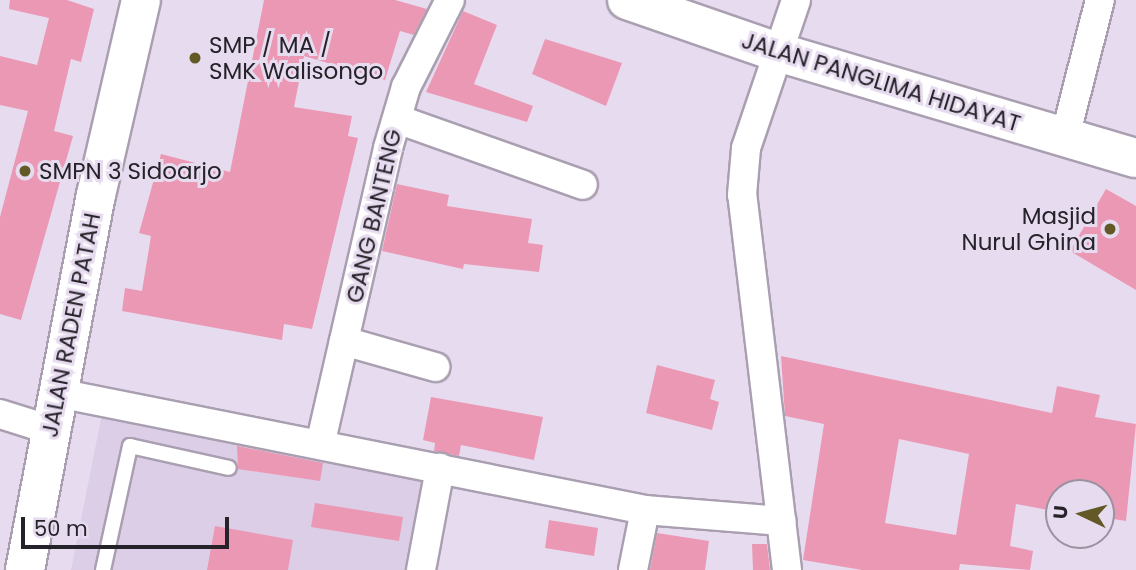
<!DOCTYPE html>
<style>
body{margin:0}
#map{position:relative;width:1136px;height:570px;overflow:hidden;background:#e7dcef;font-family:Poppins,sans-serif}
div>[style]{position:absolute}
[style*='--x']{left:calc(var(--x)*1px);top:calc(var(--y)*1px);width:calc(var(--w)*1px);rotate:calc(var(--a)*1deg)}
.built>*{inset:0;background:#dccee6}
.building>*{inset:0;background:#eb98b5}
.roads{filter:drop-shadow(2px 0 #a99fb0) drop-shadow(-2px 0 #a99fb0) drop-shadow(0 2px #a99fb0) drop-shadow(0 -2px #a99fb0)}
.service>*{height:14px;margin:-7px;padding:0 7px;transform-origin:7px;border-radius:7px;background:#fff}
.minor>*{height:28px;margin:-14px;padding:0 14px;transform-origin:14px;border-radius:14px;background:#fff}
.secondary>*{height:38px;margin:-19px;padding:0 19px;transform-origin:19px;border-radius:19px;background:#fff}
.dots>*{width:19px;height:19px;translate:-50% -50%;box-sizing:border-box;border:4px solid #e7dcef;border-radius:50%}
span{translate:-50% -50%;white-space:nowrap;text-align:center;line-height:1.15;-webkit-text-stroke:6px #e7dcef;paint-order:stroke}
.poi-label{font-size:23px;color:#262229}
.left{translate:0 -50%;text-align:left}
.right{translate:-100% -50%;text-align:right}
.street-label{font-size:23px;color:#262229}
.north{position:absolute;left:1045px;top:479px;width:70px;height:70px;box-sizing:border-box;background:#e7dcef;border:2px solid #9a92a0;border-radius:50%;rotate:275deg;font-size:19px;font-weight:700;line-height:28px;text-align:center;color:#262229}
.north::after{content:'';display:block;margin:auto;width:24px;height:32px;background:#635926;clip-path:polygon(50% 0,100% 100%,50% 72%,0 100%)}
.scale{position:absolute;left:21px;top:517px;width:208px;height:32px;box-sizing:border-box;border:4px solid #262229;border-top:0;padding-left:9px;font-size:21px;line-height:24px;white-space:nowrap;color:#262229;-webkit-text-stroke:5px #e7dcef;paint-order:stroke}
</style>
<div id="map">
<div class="built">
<div style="clip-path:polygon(102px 414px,431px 477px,412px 570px,71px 570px)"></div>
</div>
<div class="building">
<div style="clip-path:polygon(10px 0,67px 0,94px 9px,81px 62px,71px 59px,54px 131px,73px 136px,21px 320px,0 314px,0 217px,28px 111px,0 105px,0 56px,37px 65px,49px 18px,9px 9px)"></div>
<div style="clip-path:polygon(264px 0,395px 0,427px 9px,414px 35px,400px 31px,385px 80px,304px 56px,294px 107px,352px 116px,348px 136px,358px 138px,312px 329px,284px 324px,282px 340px,122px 311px,125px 288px,142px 291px,151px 236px,139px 233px,161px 154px,230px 172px)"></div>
<div style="clip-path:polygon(463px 11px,497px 25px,474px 84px,533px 106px,527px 122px,426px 92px)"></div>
<div style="clip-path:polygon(545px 39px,622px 63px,606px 106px,532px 74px)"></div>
<div style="clip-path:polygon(397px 184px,449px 195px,447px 206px,532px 219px,528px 243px,543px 245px,539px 272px,464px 264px,463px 269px,382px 251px)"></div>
<div style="clip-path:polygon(1106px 189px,1136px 206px,1136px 290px,1070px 251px)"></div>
<div style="clip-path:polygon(evenodd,781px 356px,1052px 413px,1057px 386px,1100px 395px,1095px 417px,1136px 424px,1126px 521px,1101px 517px,1101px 493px,1059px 493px,1059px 512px,1016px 504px,1010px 546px,1033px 551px,1030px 570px,960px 564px,959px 570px,862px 570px,803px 560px,824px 424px,785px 416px,781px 356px,899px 439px,969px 454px,956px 535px,885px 523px,899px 439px)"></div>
<div style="clip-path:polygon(657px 365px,715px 380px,710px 399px,719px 402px,712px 430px,646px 413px)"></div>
<div style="clip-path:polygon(431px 397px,543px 417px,534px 460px,461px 445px,459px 456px,434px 451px,435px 443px,423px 440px)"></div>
<div style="clip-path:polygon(237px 446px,323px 463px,320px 481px,238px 469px)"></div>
<div style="clip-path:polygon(315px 503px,403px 517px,399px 541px,311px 527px)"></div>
<div style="clip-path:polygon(549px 520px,598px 528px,594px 556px,545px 548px)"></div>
<div style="clip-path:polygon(215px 526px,293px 540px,288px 570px,207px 570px)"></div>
<div style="clip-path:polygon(657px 533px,709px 541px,705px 570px,650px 570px)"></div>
<div style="clip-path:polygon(752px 544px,767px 544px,770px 570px,753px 570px)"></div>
</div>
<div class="roads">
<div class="service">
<div style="--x:103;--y:570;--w:127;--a:-77.7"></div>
<div style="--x:130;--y:446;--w:101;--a:12.5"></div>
</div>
<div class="minor">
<div style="--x:397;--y:119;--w:197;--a:19.5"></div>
<div style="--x:1065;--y:137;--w:141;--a:-75.7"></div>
<div style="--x:344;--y:341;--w:95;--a:15.9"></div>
<div style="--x:58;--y:393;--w:599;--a:11.27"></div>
<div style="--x:645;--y:510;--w:137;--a:4.6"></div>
<div style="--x:0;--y:414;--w:53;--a:17.4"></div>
<div style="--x:321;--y:441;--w:301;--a:-77.1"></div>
<div style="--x:388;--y:148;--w:64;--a:-73.6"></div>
<div style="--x:406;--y:87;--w:97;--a:-63.2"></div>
<div style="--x:421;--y:570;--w:104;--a:-79.4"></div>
<div style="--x:633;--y:570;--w:61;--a:-78.7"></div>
<div style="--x:787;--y:570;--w:378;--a:-96.8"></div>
<div style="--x:742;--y:195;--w:47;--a:-85.1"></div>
<div style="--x:746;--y:148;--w:156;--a:-71.3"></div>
</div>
<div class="secondary">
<div style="--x:627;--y:0;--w:156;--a:19.1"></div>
<div style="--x:774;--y:51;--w:377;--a:16.5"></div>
<div style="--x:25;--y:570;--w:382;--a:-79.3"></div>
<div style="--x:96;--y:195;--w:200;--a:-77"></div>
</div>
</div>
<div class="dots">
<div style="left:195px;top:58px;background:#635926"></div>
<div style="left:25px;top:171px;background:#635926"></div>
<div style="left:1110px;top:229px;background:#635926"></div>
</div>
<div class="poi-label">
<span class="left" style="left:209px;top:58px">SMP / MA /<br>SMK Walisongo</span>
<span class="left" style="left:39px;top:171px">SMPN 3 Sidoarjo</span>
<span class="right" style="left:1096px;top:229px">Masjid<br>Nurul Ghina</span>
</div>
<div class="street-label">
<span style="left:881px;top:82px;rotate:17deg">JALAN PANGLIMA HIDAYAT</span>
<span style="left:374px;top:216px;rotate:-77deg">GANG BANTENG</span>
<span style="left:71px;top:325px;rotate:-79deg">JALAN RADEN PATAH</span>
</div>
<div class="north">U</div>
<div class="scale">50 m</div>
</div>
